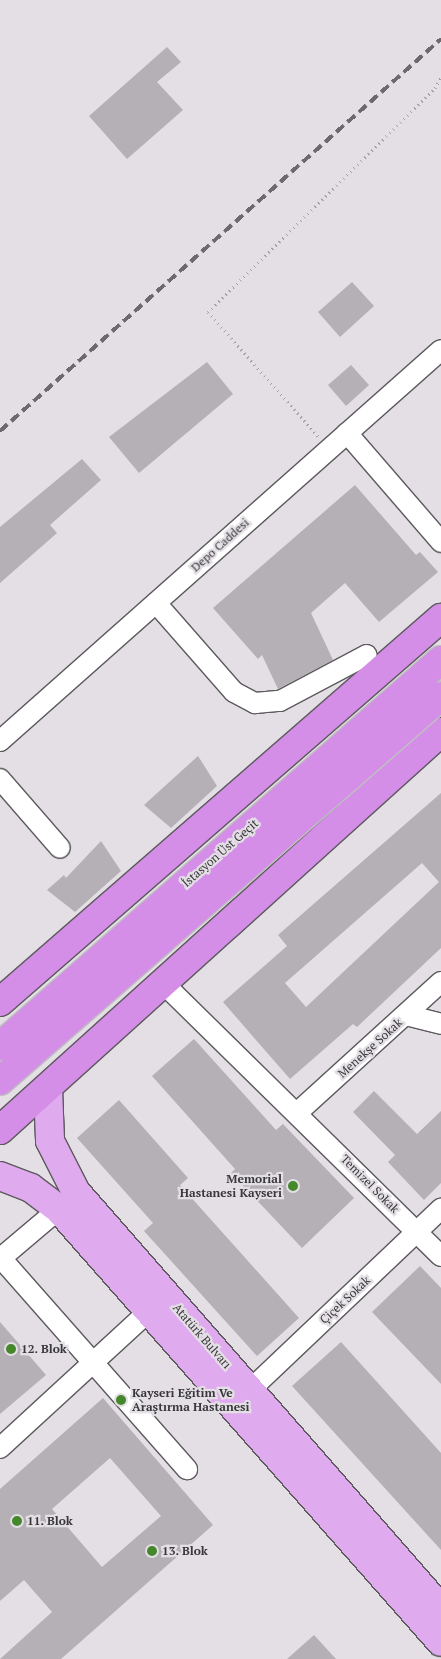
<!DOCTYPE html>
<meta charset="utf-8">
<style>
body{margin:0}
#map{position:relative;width:441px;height:1659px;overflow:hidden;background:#e3dfe5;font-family:"PT Serif",serif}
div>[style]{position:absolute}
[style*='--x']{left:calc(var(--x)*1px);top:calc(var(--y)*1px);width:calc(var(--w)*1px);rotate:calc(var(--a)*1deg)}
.building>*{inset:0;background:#b4b0b5}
.path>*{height:3px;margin-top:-1.5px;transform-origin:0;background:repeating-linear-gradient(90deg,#a3a0a4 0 1px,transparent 0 5px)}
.roads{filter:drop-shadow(1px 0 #5d5a5e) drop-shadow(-1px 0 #5d5a5e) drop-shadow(0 1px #5d5a5e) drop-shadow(0 -1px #5d5a5e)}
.minor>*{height:20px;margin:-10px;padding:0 10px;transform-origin:10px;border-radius:10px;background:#fff}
.primary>*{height:28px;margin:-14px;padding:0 14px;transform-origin:14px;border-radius:14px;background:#dfaaee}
.trunk>*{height:28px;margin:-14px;padding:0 14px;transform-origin:14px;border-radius:14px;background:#d48ee8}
.rail>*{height:4px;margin-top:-2px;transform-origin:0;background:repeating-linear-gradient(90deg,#6c6a6d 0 10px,transparent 0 15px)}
.bridges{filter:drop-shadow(1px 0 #bfbfc0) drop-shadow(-1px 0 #bfbfc0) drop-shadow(0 1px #bfbfc0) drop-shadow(0 -1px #bfbfc0)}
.trunk-bridge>*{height:28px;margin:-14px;padding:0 14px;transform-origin:14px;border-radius:14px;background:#d48ee8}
.dots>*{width:14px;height:14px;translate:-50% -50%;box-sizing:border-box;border:2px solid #e3dfe5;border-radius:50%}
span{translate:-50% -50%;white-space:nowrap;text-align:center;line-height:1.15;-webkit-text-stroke:4.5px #e3dfe5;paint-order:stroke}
.street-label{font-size:12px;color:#383739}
.poi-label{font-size:12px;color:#383739;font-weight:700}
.right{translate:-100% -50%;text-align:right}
.left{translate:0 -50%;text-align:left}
</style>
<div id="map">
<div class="building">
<div style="clip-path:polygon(167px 47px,181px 62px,157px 82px,183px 110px,127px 159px,89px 116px)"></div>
<div style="clip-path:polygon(352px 282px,374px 306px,340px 337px,318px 312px)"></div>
<div style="clip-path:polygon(207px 362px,233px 394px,139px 473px,109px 437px)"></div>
<div style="clip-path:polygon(351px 365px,369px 385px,346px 406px,328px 385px)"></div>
<div style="clip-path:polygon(82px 459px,101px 480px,50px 525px,57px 533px,0 583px,0 527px)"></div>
<div style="clip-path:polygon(355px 485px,416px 555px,420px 552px,438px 572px,379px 622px,345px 583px,311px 613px,333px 660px,278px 689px,262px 655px,258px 659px,213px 608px)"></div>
<div style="clip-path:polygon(198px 756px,217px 786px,171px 828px,144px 805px)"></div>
<div style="clip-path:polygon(evenodd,441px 793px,441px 948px,357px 1027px,353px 1024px,290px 1079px,223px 1002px,287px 946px,278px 935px,441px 793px,422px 863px,439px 882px,306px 1007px,285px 983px,422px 863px)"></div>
<div style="clip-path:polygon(101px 841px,121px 871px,75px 912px,47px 890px,64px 875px,66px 878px)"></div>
<div style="clip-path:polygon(194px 1039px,276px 1130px,283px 1124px,354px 1198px,302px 1248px,231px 1173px,235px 1169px,152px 1076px)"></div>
<div style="clip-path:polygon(374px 1091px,417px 1134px,441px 1111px,441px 1183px,424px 1200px,388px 1162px,395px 1155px,353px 1112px)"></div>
<div style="clip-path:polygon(119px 1100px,188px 1178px,180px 1185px,299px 1318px,257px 1356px,144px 1231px,153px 1223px,77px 1138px)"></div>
<div style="clip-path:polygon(420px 1266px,441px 1288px,441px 1384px,372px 1312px)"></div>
<div style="clip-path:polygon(0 1322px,46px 1375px,0 1414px)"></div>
<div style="clip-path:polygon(341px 1342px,441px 1453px,441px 1550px,292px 1386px)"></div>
<div style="clip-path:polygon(evenodd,103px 1398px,213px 1525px,61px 1659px,0 1659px,52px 1612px,24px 1580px,0 1601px,0 1489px,103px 1398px,110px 1458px,161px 1516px,102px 1567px,52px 1509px,110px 1458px)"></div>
<div style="clip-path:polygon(314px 1635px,336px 1659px,287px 1659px)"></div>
</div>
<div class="path">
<div style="--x:318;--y:436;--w:166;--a:-131.6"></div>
<div style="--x:208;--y:312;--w:319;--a:-44.6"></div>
<div style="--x:435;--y:88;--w:13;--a:-61"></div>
</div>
<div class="roads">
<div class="minor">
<div style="--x:347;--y:433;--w:144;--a:49.2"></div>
<div style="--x:156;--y:603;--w:118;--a:48.8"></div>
<div style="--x:234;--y:692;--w:24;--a:28"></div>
<div style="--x:255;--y:703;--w:25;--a:-5"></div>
<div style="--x:280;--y:701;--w:98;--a:-27.9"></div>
<div style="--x:0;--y:741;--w:589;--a:-41.56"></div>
<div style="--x:0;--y:779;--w:91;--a:49"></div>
<div style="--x:164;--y:984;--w:388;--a:44.5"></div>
<div style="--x:406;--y:1015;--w:36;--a:14"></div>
<div style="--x:298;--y:1112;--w:193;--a:-42.3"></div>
<div style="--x:0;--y:1257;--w:283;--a:48.6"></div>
<div style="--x:1;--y:1258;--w:76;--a:-40.2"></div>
<div style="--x:249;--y:1391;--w:265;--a:-43.5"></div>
<div style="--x:0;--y:1448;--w:202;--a:-42.6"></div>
</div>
<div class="primary">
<div style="--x:48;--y:1088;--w:53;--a:87.8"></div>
<div style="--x:50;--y:1141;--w:57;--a:63"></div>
<div style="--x:76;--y:1192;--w:554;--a:48.8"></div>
<div style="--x:0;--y:1176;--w:33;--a:21"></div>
<div style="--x:31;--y:1188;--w:35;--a:37"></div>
<div style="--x:59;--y:1209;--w:577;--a:48.58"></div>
</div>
<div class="trunk">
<div style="--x:0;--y:1002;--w:585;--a:-41.05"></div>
<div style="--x:0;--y:1130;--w:594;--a:-42.07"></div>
</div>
</div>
<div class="rail">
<div style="--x:0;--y:431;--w:590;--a:-41.63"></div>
</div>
<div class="bridges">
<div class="trunk-bridge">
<div style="--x:0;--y:1046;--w:586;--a:-41.2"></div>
<div style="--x:0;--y:1081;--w:585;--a:-41.12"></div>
</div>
</div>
<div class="dots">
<div style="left:293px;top:1186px;background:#45882b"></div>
<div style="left:11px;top:1349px;background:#45882b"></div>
<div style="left:121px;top:1400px;background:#45882b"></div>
<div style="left:17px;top:1521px;background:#45882b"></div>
<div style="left:152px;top:1551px;background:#45882b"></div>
</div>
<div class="street-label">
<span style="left:220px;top:545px;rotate:-42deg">Depo Caddesi</span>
<span style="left:220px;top:853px;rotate:-41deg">İstasyon Üst Geçit</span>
<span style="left:370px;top:1048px;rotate:-42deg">Menekşe Sokak</span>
<span style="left:370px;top:1184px;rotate:45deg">Temizel Sokak</span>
<span style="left:345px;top:1300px;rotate:-43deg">Çiçek Sokak</span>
<span style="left:202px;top:1336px;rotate:49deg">Atatürk Bulvarı</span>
</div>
<div class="poi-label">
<span class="right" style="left:282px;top:1186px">Memorial<br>Hastanesi Kayseri</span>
<span class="left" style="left:21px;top:1349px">12. Blok</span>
<span class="left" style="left:132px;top:1400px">Kayseri Eğitim Ve<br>Araştırma Hastanesi</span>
<span class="left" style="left:27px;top:1521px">11. Blok</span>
<span class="left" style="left:162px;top:1551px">13. Blok</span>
</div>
</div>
